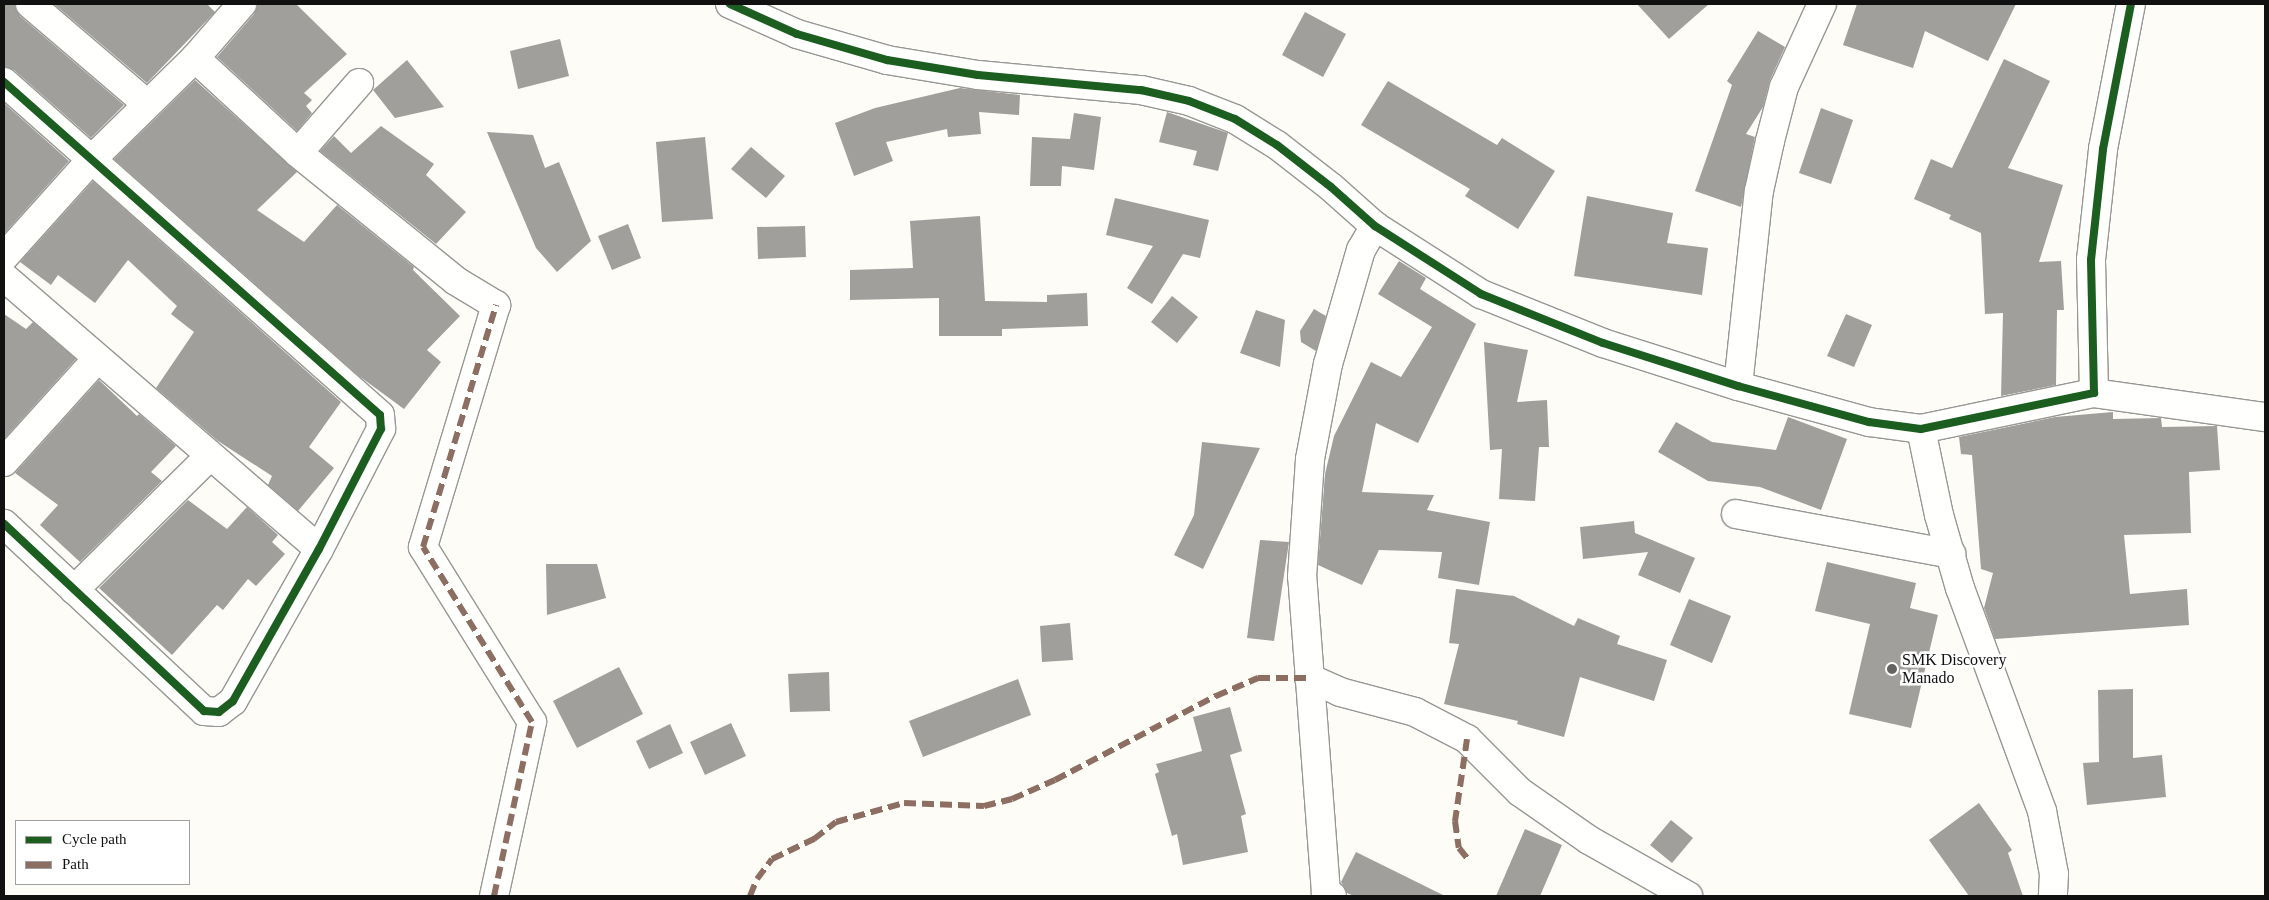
<!DOCTYPE html>
<style>
body{margin:0}
#map{position:relative;width:2269px;height:900px;overflow:hidden;background:#fdfcf7;font-family:"Times New Roman",serif}
div>[style]{position:absolute}
[style*='--x']{left:calc(var(--x)*1px);top:calc(var(--y)*1px);width:calc(var(--w)*1px);rotate:calc(var(--a)*1deg)}
.building>*{inset:0;background:#a19f9c}
.roads{filter:drop-shadow(1px 0 #979795) drop-shadow(-1px 0 #979795) drop-shadow(0 1px #979795) drop-shadow(0 -1px #979795)}
.street>*{height:28px;margin:-14px;padding:0 14px;transform-origin:14px;border-radius:14px;background:#fffffe}
.quiet>*{height:6px;margin-top:-3px;transform-origin:0;background:repeating-linear-gradient(90deg,#8d6e63 0 12px,transparent 0 18px)}
.cycleway>*{height:8px;margin:-4px;padding:0 4px;transform-origin:4px;border-radius:4px;background:#1b5e20}
.dots>*{width:14px;height:14px;translate:-50% -50%;box-sizing:border-box;border:2px solid #fff;border-radius:50%}
span{translate:-50% -50%;white-space:nowrap;text-align:center;line-height:1.15;-webkit-text-stroke:5px #fff;paint-order:stroke}
.poi-label{font-size:16px;color:#111}
.left{translate:0 -50%;text-align:left}
.frame{position:absolute;inset:0;border:5px solid #111;pointer-events:none}
.legend{position:absolute;left:15px;top:820px;width:175px;height:65px;box-sizing:border-box;background:#fff;border:1px solid #a0a0a0;margin:0;padding:6px 9px;list-style:none;font-size:15px;color:#111}
.legend li{display:flex;align-items:center;gap:10px;height:25px}
.legend b{width:25px;border:1px solid #a0a0a0}
</style>
<div id="map">
<div class="building">
<div style="clip-path:polygon(4px 4px,15px 4px,20px 16px,124px 105px,91px 138px,14px 70px,4px 67px)"></div>
<div style="clip-path:polygon(54px 4px,207px 4px,215px 12px,147px 83px)"></div>
<div style="clip-path:polygon(257px 4px,296px 4px,347px 54px,304px 93px,312px 100px,306px 106px,312px 113px,297px 131px,217px 57px,254px 14px)"></div>
<div style="clip-path:polygon(1637px 4px,1709px 4px,1669px 39px)"></div>
<div style="clip-path:polygon(1857px 4px,2016px 4px,1988px 61px,1925px 31px,1913px 68px,1843px 45px)"></div>
<div style="clip-path:polygon(1305px 12px,1346px 34px,1323px 77px,1282px 55px)"></div>
<div style="clip-path:polygon(1758px 31px,1785px 47px,1770px 80px,1763px 107px,1746px 134px,1755px 137px,1741px 207px,1695px 191px,1732px 85px,1727px 81px)"></div>
<div style="clip-path:polygon(560px 39px,569px 76px,518px 89px,510px 51px)"></div>
<div style="clip-path:polygon(2004px 59px,2050px 81px,2008px 168px,2063px 185px,2039px 262px,2061px 261px,2064px 310px,2057px 310px,2056px 385px,2001px 396px,2003px 313px,1985px 314px,1981px 233px,1949px 219px,1951px 215px,1914px 199px,1931px 159px,1952px 168px)"></div>
<div style="clip-path:polygon(407px 60px,444px 107px,395px 118px,373px 90px)"></div>
<div style="clip-path:polygon(195px 80px,297px 172px,257px 210px,304px 242px,337px 205px,414px 267px,413px 270px,460px 316px,427px 350px,441px 362px,404px 409px,359px 376px,114px 159px)"></div>
<div style="clip-path:polygon(1388px 81px,1497px 145px,1502px 138px,1555px 171px,1518px 229px,1465px 196px,1470px 189px,1361px 125px)"></div>
<div style="clip-path:polygon(960px 88px,1020px 95px,1019px 115px,979px 112px,981px 134px,948px 137px,947px 129px,886px 142px,893px 161px,854px 176px,835px 123px,875px 108px)"></div>
<div style="clip-path:polygon(4px 103px,69px 161px,4px 234px)"></div>
<div style="clip-path:polygon(1821px 108px,1853px 120px,1831px 184px,1799px 173px)"></div>
<div style="clip-path:polygon(1167px 112px,1228px 133px,1218px 171px,1193px 165px,1197px 151px,1159px 142px)"></div>
<div style="clip-path:polygon(1074px 113px,1101px 117px,1094px 170px,1062px 166px,1061px 186px,1030px 186px,1032px 137px,1070px 139px)"></div>
<div style="clip-path:polygon(381px 126px,434px 164px,426px 175px,466px 212px,436px 244px,320px 151px,334px 136px,351px 153px)"></div>
<div style="clip-path:polygon(487px 132px,533px 135px,545px 168px,559px 162px,591px 241px,557px 272px,536px 248px)"></div>
<div style="clip-path:polygon(705px 137px,713px 219px,662px 222px,656px 142px)"></div>
<div style="clip-path:polygon(751px 147px,785px 176px,766px 198px,731px 169px)"></div>
<div style="clip-path:polygon(93px 181px,341px 402px,309px 447px,334px 468px,298px 511px,268px 485px,272px 476px,218px 441px,156px 388px,194px 332px,171px 314px,177px 306px,128px 260px,95px 303px,58px 275px,51px 285px,20px 262px)"></div>
<div style="clip-path:polygon(1587px 196px,1673px 213px,1667px 243px,1708px 248px,1702px 295px,1574px 276px)"></div>
<div style="clip-path:polygon(1115px 198px,1209px 220px,1200px 258px,1183px 254px,1152px 304px,1127px 288px,1153px 246px,1106px 235px)"></div>
<div style="clip-path:polygon(980px 216px,985px 301px,1047px 302px,1047px 295px,1087px 293px,1088px 326px,1002px 329px,1002px 336px,939px 336px,939px 298px,850px 300px,850px 270px,913px 268px,910px 221px)"></div>
<div style="clip-path:polygon(628px 224px,641px 258px,612px 270px,598px 236px)"></div>
<div style="clip-path:polygon(805px 226px,806px 257px,758px 259px,757px 227px)"></div>
<div style="clip-path:polygon(1399px 261px,1426px 278px,1420px 289px,1476px 324px,1418px 443px,1376px 423px,1362px 492px,1434px 495px,1427px 510px,1490px 522px,1479px 585px,1438px 578px,1442px 552px,1379px 550px,1362px 585px,1318px 565px,1325px 474px,1334px 436px,1371px 362px,1401px 377px,1432px 327px,1378px 294px)"></div>
<div style="clip-path:polygon(1172px 296px,1198px 317px,1177px 343px,1151px 322px)"></div>
<div style="clip-path:polygon(1314px 309px,1326px 316px,1316px 351px,1301px 342px,1300px 331px)"></div>
<div style="clip-path:polygon(1256px 310px,1285px 320px,1280px 367px,1240px 353px)"></div>
<div style="clip-path:polygon(4px 314px,26px 329px,33px 322px,76px 359px,4px 439px)"></div>
<div style="clip-path:polygon(1846px 314px,1872px 325px,1854px 367px,1827px 356px)"></div>
<div style="clip-path:polygon(1484px 342px,1528px 350px,1517px 402px,1547px 400px,1549px 447px,1539px 447px,1535px 501px,1499px 499px,1502px 449px,1490px 450px)"></div>
<div style="clip-path:polygon(99px 380px,137px 416px,139px 414px,176px 446px,151px 472px,162px 481px,80px 562px,40px 525px,58px 505px,15px 473px)"></div>
<div style="clip-path:polygon(2113px 412px,2113px 419px,2161px 418px,2162px 427px,2217px 426px,2220px 470px,2189px 472px,2191px 533px,2124px 535px,2130px 594px,2187px 589px,2189px 625px,1995px 639px,1984px 608px,1993px 573px,1981px 569px,1972px 455px,1961px 454px,1959px 437px,2055px 417px)"></div>
<div style="clip-path:polygon(1788px 417px,1847px 439px,1821px 510px,1760px 487px,1708px 481px,1658px 452px,1676px 422px,1712px 442px,1776px 450px)"></div>
<div style="clip-path:polygon(1202px 442px,1260px 448px,1203px 569px,1174px 555px,1194px 515px)"></div>
<div style="clip-path:polygon(188px 500px,227px 529px,247px 507px,278px 535px,272px 542px,285px 554px,256px 586px,248px 579px,223px 610px,217px 605px,172px 655px,99px 588px)"></div>
<div style="clip-path:polygon(1634px 521px,1635px 533px,1695px 558px,1680px 593px,1638px 575px,1648px 552px,1583px 559px,1580px 527px)"></div>
<div style="clip-path:polygon(1260px 540px,1289px 542px,1274px 641px,1247px 638px)"></div>
<div style="clip-path:polygon(1827px 562px,1916px 583px,1910px 608px,1938px 615px,1911px 728px,1849px 714px,1870px 624px,1815px 611px)"></div>
<div style="clip-path:polygon(546px 564px,597px 564px,606px 598px,547px 615px)"></div>
<div style="clip-path:polygon(1456px 589px,1514px 596px,1574px 626px,1578px 618px,1620px 636px,1617px 644px,1667px 660px,1654px 701px,1580px 677px,1564px 737px,1517px 724px,1518px 721px,1444px 704px,1459px 644px,1449px 643px)"></div>
<div style="clip-path:polygon(1689px 599px,1731px 616px,1712px 663px,1670px 645px)"></div>
<div style="clip-path:polygon(1070px 623px,1073px 660px,1042px 662px,1040px 626px)"></div>
<div style="clip-path:polygon(619px 667px,643px 714px,577px 748px,553px 701px)"></div>
<div style="clip-path:polygon(829px 672px,830px 711px,790px 712px,788px 674px)"></div>
<div style="clip-path:polygon(1018px 679px,1031px 715px,923px 757px,909px 721px)"></div>
<div style="clip-path:polygon(2133px 689px,2133px 758px,2162px 755px,2166px 797px,2087px 805px,2083px 763px,2099px 762px,2098px 690px)"></div>
<div style="clip-path:polygon(1230px 707px,1242px 751px,1230px 755px,1246px 814px,1241px 816px,1248px 852px,1183px 865px,1177px 834px,1172px 836px,1155px 774px,1159px 772px,1156px 764px,1202px 751px,1193px 717px)"></div>
<div style="clip-path:polygon(731px 723px,746px 756px,705px 775px,690px 742px)"></div>
<div style="clip-path:polygon(670px 724px,683px 753px,649px 769px,636px 741px)"></div>
<div style="clip-path:polygon(1979px 803px,2012px 850px,2008px 853px,2023px 896px,1969px 896px,1929px 840px)"></div>
<div style="clip-path:polygon(1671px 820px,1693px 838px,1672px 863px,1650px 845px)"></div>
<div style="clip-path:polygon(1525px 829px,1562px 845px,1540px 896px,1496px 896px)"></div>
<div style="clip-path:polygon(1356px 852px,1445px 896px,1354px 896px,1347px 893px,1341px 882px)"></div>
</div>
<div class="roads">
<div class="street">
<div style="--x:30;--y:4;--w:154;--a:40.5"></div>
<div style="--x:730;--y:4;--w:73;--a:24.1"></div>
<div style="--x:797;--y:34;--w:94;--a:16.1"></div>
<div style="--x:887;--y:60;--w:92;--a:9.4"></div>
<div style="--x:978;--y:75;--w:164;--a:5.3"></div>
<div style="--x:1141;--y:90;--w:49;--a:12.9"></div>
<div style="--x:1189;--y:101;--w:49;--a:21.4"></div>
<div style="--x:1235;--y:119;--w:49;--a:31.8"></div>
<div style="--x:1277;--y:145;--w:68;--a:37.9"></div>
<div style="--x:1331;--y:187;--w:59;--a:41.6"></div>
<div style="--x:1375;--y:226;--w:126;--a:32.7"></div>
<div style="--x:1481;--y:294;--w:131;--a:21.9"></div>
<div style="--x:1603;--y:343;--w:142;--a:17.7"></div>
<div style="--x:1738;--y:386;--w:136;--a:15.4"></div>
<div style="--x:1869;--y:422;--w:52;--a:7.7"></div>
<div style="--x:1921;--y:429;--w:177;--a:-11.8"></div>
<div style="--x:2094;--y:393;--w:133;--a:-91.3"></div>
<div style="--x:2091;--y:260;--w:112;--a:-83.8"></div>
<div style="--x:2103;--y:149;--w:148;--a:-79.1"></div>
<div style="--x:195;--y:58;--w:140;--a:42.7"></div>
<div style="--x:298;--y:153;--w:93;--a:-48.9"></div>
<div style="--x:4;--y:82;--w:502;--a:41.53"></div>
<div style="--x:380;--y:415;--w:14;--a:86"></div>
<div style="--x:381;--y:429;--w:135;--a:117.3"></div>
<div style="--x:319;--y:549;--w:175;--a:119.5"></div>
<div style="--x:233;--y:701;--w:18;--a:142"></div>
<div style="--x:219;--y:712;--w:15;--a:-176"></div>
<div style="--x:204;--y:711;--w:274;--a:-136.9"></div>
<div style="--x:298;--y:153;--w:203;--a:39"></div>
<div style="--x:456;--y:281;--w:47;--a:31"></div>
<div style="--x:496;--y:305;--w:253;--a:106.8"></div>
<div style="--x:423;--y:547;--w:206;--a:58.1"></div>
<div style="--x:532;--y:722;--w:178;--a:102.3"></div>
<div style="--x:4;--y:257;--w:130;--a:-48.1"></div>
<div style="--x:91;--y:160;--w:146;--a:-44.4"></div>
<div style="--x:195;--y:58;--w:72;--a:-49"></div>
<div style="--x:4;--y:277;--w:416;--a:40.8"></div>
<div style="--x:1738;--y:386;--w:196;--a:-83.9"></div>
<div style="--x:1759;--y:191;--w:51;--a:-77.6"></div>
<div style="--x:1770;--y:141;--w:56;--a:-75.5"></div>
<div style="--x:1784;--y:87;--w:91;--a:-65.4"></div>
<div style="--x:2094;--y:393;--w:173;--a:8"></div>
<div style="--x:1921;--y:429;--w:88;--a:78.2"></div>
<div style="--x:1939;--y:515;--w:76;--a:74"></div>
<div style="--x:1960;--y:588;--w:238;--a:69.8"></div>
<div style="--x:2042;--y:811;--w:64;--a:79.2"></div>
<div style="--x:2054;--y:874;--w:22;--a:93"></div>
<div style="--x:4;--y:462;--w:139;--a:-47.9"></div>
<div style="--x:1736;--y:514;--w:219;--a:10.5"></div>
<div style="--x:74;--y:590;--w:190;--a:-44.6"></div>
<div style="--x:1309;--y:678;--w:34;--a:24"></div>
<div style="--x:1340;--y:692;--w:78;--a:14.9"></div>
<div style="--x:1415;--y:712;--w:59;--a:27.4"></div>
<div style="--x:1467;--y:739;--w:75;--a:45"></div>
<div style="--x:1520;--y:792;--w:84;--a:34.8"></div>
<div style="--x:1589;--y:840;--w:114;--a:29.5"></div>
<div style="--x:1332;--y:896;--w:7;--a:-153"></div>
<div style="--x:1326;--y:893;--w:317;--a:-94.3"></div>
<div style="--x:1302;--y:577;--w:118;--a:-86.1"></div>
<div style="--x:1310;--y:459;--w:97;--a:-79.3"></div>
<div style="--x:1328;--y:364;--w:119;--a:-73.9"></div>
<div style="--x:1361;--y:250;--w:28;--a:-60"></div>
</div>
</div>
<div class="quiet">
<div style="--x:1467;--y:739;--w:83;--a:98.3"></div>
<div style="--x:1455;--y:821;--w:27;--a:82"></div>
<div style="--x:1459;--y:848;--w:14;--a:51"></div>
<div style="--x:494;--y:896;--w:178;--a:-77.7"></div>
<div style="--x:532;--y:722;--w:206;--a:-121.9"></div>
<div style="--x:423;--y:547;--w:253;--a:-73.2"></div>
<div style="--x:750;--y:896;--w:18;--a:-68"></div>
<div style="--x:757;--y:879;--w:25;--a:-53"></div>
<div style="--x:772;--y:859;--w:47;--a:-25.5"></div>
<div style="--x:814;--y:839;--w:28;--a:-38"></div>
<div style="--x:836;--y:822;--w:71;--a:-15.6"></div>
<div style="--x:904;--y:803;--w:80;--a:2.1"></div>
<div style="--x:984;--y:806;--w:29;--a:-14"></div>
<div style="--x:1012;--y:799;--w:47;--a:-23.8"></div>
<div style="--x:1055;--y:780;--w:182;--a:-27.6"></div>
<div style="--x:1216;--y:696;--w:46;--a:-23.2"></div>
<div style="--x:1258;--y:678;--w:51;--a:0"></div>
</div>
<div class="cycleway">
<div style="--x:730;--y:4;--w:73;--a:24.1"></div>
<div style="--x:797;--y:34;--w:94;--a:16.1"></div>
<div style="--x:887;--y:60;--w:92;--a:9.4"></div>
<div style="--x:978;--y:75;--w:164;--a:5.3"></div>
<div style="--x:1141;--y:90;--w:49;--a:12.9"></div>
<div style="--x:1189;--y:101;--w:49;--a:21.4"></div>
<div style="--x:1235;--y:119;--w:49;--a:31.8"></div>
<div style="--x:1277;--y:145;--w:68;--a:37.9"></div>
<div style="--x:1331;--y:187;--w:59;--a:41.6"></div>
<div style="--x:1375;--y:226;--w:126;--a:32.7"></div>
<div style="--x:1481;--y:294;--w:131;--a:21.9"></div>
<div style="--x:1603;--y:343;--w:142;--a:17.7"></div>
<div style="--x:1738;--y:386;--w:136;--a:15.4"></div>
<div style="--x:1869;--y:422;--w:52;--a:7.7"></div>
<div style="--x:1921;--y:429;--w:177;--a:-11.8"></div>
<div style="--x:2094;--y:393;--w:133;--a:-91.3"></div>
<div style="--x:2091;--y:260;--w:112;--a:-83.8"></div>
<div style="--x:2103;--y:149;--w:148;--a:-79.1"></div>
<div style="--x:4;--y:82;--w:502;--a:41.53"></div>
<div style="--x:380;--y:415;--w:14;--a:86"></div>
<div style="--x:381;--y:429;--w:135;--a:117.3"></div>
<div style="--x:319;--y:549;--w:175;--a:119.5"></div>
<div style="--x:233;--y:701;--w:18;--a:142"></div>
<div style="--x:219;--y:712;--w:15;--a:-176"></div>
<div style="--x:204;--y:711;--w:274;--a:-136.9"></div>
</div>
<div class="dots">
<div style="left:1892px;top:669px;background:#646362"></div>
</div>
<div class="poi-label">
<span class="left" style="left:1902px;top:669px">SMK Discovery<br>Manado</span>
</div>
<div class="frame"></div>
<ul class="legend">
<li><b style="height:6px;background:#1b5e20"></b>Cycle path</li>
<li><b style="height:6px;background:#8d6e63"></b>Path</li>
</ul>
</div>
